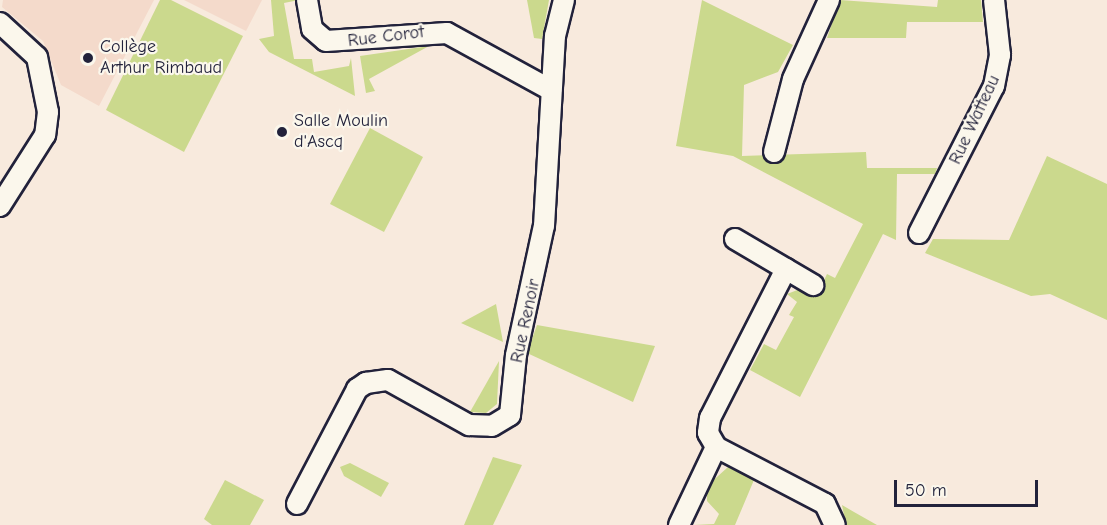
<!DOCTYPE html>
<meta charset="utf-8">
<style>
body{margin:0}
#map{position:relative;width:1107px;height:525px;overflow:hidden;background:#f8eadd;font-family:"Comic Neue",sans-serif}
div>[style]{position:absolute}
[style*='--x']{left:calc(var(--x)*1px);top:calc(var(--y)*1px);width:calc(var(--w)*1px);rotate:calc(var(--a)*1deg)}
.built>*{inset:0;background:#f4dacb}
.green>*{inset:0;background:#cbd98d}
.roads{filter:drop-shadow(2px 0 #22223b) drop-shadow(-2px 0 #22223b) drop-shadow(0 2px #22223b) drop-shadow(0 -2px #22223b)}
.minor>*{height:20px;margin:-10px;padding:0 10px;transform-origin:10px;border-radius:10px;background:#fbf7ec}
.dots>*{width:16px;height:16px;translate:-50% -50%;box-sizing:border-box;border:3px solid #fbf7ec;border-radius:50%}
span{translate:-50% -50%;white-space:nowrap;text-align:center;line-height:1.15;-webkit-text-stroke:4.5px #fbf7ec;paint-order:stroke}
.street-label{font-size:18px;color:#22223b}
.poi-label{font-size:18px;color:#22223b}
.left{translate:0 -50%;text-align:left}
.scale{position:absolute;left:894px;top:480px;width:144px;height:27px;box-sizing:border-box;border:3px solid #22223b;border-top:0;padding-left:8px;font-size:18px;line-height:21px;white-space:nowrap;color:#22223b;-webkit-text-stroke:4px #fbf7ec;paint-order:stroke}
</style>
<div id="map">
<div class="built">
<div style="clip-path:polygon(3px 0,154px 0,99px 106px,61px 85px,43px 41px,2px 7px)"></div>
<div style="clip-path:polygon(184px 0,262px 0,246px 31px)"></div>
</div>
<div class="green">
<div style="clip-path:polygon(160px 0,171px 0,243px 36px,184px 152px,106px 110px)"></div>
<div style="clip-path:polygon(271px 0,299px 0,284px 3px,294px 59px,312px 59px,314px 72px,349px 66px,351px 58px,355px 96px,269px 52px,259px 39px,274px 36px)"></div>
<div style="clip-path:polygon(527px 0,549px 0,542px 39px,534px 38px)"></div>
<div style="clip-path:polygon(702px 0,793px 45px,778px 72px,744px 85px,742px 156px,866px 152px,867px 168px,937px 168px,935px 174px,897px 174px,896px 240px,883px 234px,800px 397px,750px 370px,764px 344px,776px 350px,794px 317px,789px 315px,797px 302px,787px 294px,800px 289px,816px 297px,827px 274px,835px 278px,863px 224px,733px 156px,676px 146px)"></div>
<div style="clip-path:polygon(840px 0,937px 7px,938px 0,981px 0,983px 22px,907px 22px,906px 38px,827px 38px)"></div>
<div style="clip-path:polygon(429px 46px,369px 79px,375px 91px,366px 93px,360px 56px)"></div>
<div style="clip-path:polygon(370px 128px,423px 157px,384px 232px,330px 204px)"></div>
<div style="clip-path:polygon(1047px 156px,1107px 184px,1107px 320px,1050px 294px,1031px 296px,925px 253px,933px 239px,1009px 240px)"></div>
<div style="clip-path:polygon(496px 304px,503px 342px,461px 323px,485px 310px)"></div>
<div style="clip-path:polygon(537px 325px,655px 346px,633px 402px,527px 353px)"></div>
<div style="clip-path:polygon(499px 361px,497px 404px,486px 413px,470px 412px)"></div>
<div style="clip-path:polygon(493px 457px,522px 465px,493px 525px,464px 525px)"></div>
<div style="clip-path:polygon(350px 463px,389px 483px,381px 497px,344px 476px,340px 467px)"></div>
<div style="clip-path:polygon(728px 467px,754px 480px,735px 525px,694px 525px,714px 524px,719px 514px,707px 501px,707px 486px)"></div>
<div style="clip-path:polygon(225px 480px,264px 500px,250px 525px,212px 525px,204px 519px)"></div>
<div style="clip-path:polygon(842px 505px,854px 512px,877px 525px,846px 525px)"></div>
</div>
<div class="roads">
<div class="minor">
<div style="--x:307;--y:0;--w:29;--a:80"></div>
<div style="--x:312;--y:29;--w:18;--a:41"></div>
<div style="--x:326;--y:41;--w:121;--a:-3.8"></div>
<div style="--x:447;--y:33;--w:119;--a:28.7"></div>
<div style="--x:0;--y:23;--w:50;--a:42.6"></div>
<div style="--x:37;--y:57;--w:56;--a:78.7"></div>
<div style="--x:48;--y:112;--w:23;--a:97"></div>
<div style="--x:45;--y:135;--w:84;--a:122.4"></div>
<div style="--x:774;--y:152;--w:75;--a:-75.4"></div>
<div style="--x:793;--y:79;--w:87;--a:-65.5"></div>
<div style="--x:919;--y:233;--w:165;--a:-63"></div>
<div style="--x:994;--y:86;--w:32;--a:-79"></div>
<div style="--x:1000;--y:55;--w:55;--a:-96.2"></div>
<div style="--x:735;--y:239;--w:91;--a:30.5"></div>
<div style="--x:786;--y:269;--w:167;--a:117"></div>
<div style="--x:710;--y:418;--w:15;--a:98"></div>
<div style="--x:708;--y:433;--w:16;--a:60"></div>
<div style="--x:716;--y:447;--w:123;--a:27.6"></div>
<div style="--x:825;--y:504;--w:23;--a:65"></div>
<div style="--x:297;--y:504;--w:130;--a:-62.4"></div>
<div style="--x:357;--y:389;--w:11;--a:-34"></div>
<div style="--x:366;--y:383;--w:22;--a:-8"></div>
<div style="--x:388;--y:380;--w:93;--a:29.1"></div>
<div style="--x:469;--y:425;--w:23;--a:2"></div>
<div style="--x:492;--y:426;--w:21;--a:-31"></div>
<div style="--x:510;--y:415;--w:60;--a:-84.3"></div>
<div style="--x:516;--y:355;--w:132;--a:-77.8"></div>
<div style="--x:544;--y:226;--w:190;--a:-86.7"></div>
<div style="--x:555;--y:36;--w:37;--a:-76"></div>
<div style="--x:679;--y:525;--w:86;--a:-64.6"></div>
</div>
</div>
<div class="dots">
<div style="left:88px;top:58px;background:#22223b"></div>
<div style="left:282px;top:132px;background:#22223b"></div>
</div>
<div class="street-label">
<span style="left:386px;top:37px;rotate:-7deg">Rue Corot</span>
<span style="left:975px;top:120px;rotate:-65deg">Rue Watteau</span>
<span style="left:526px;top:321px;rotate:-78deg">Rue Renoir</span>
</div>
<div class="poi-label">
<span class="left" style="left:100px;top:58px">Collège<br>Arthur Rimbaud</span>
<span class="left" style="left:294px;top:132px">Salle Moulin<br>d'Ascq</span>
</div>
<div class="scale">50 m</div>
</div>
